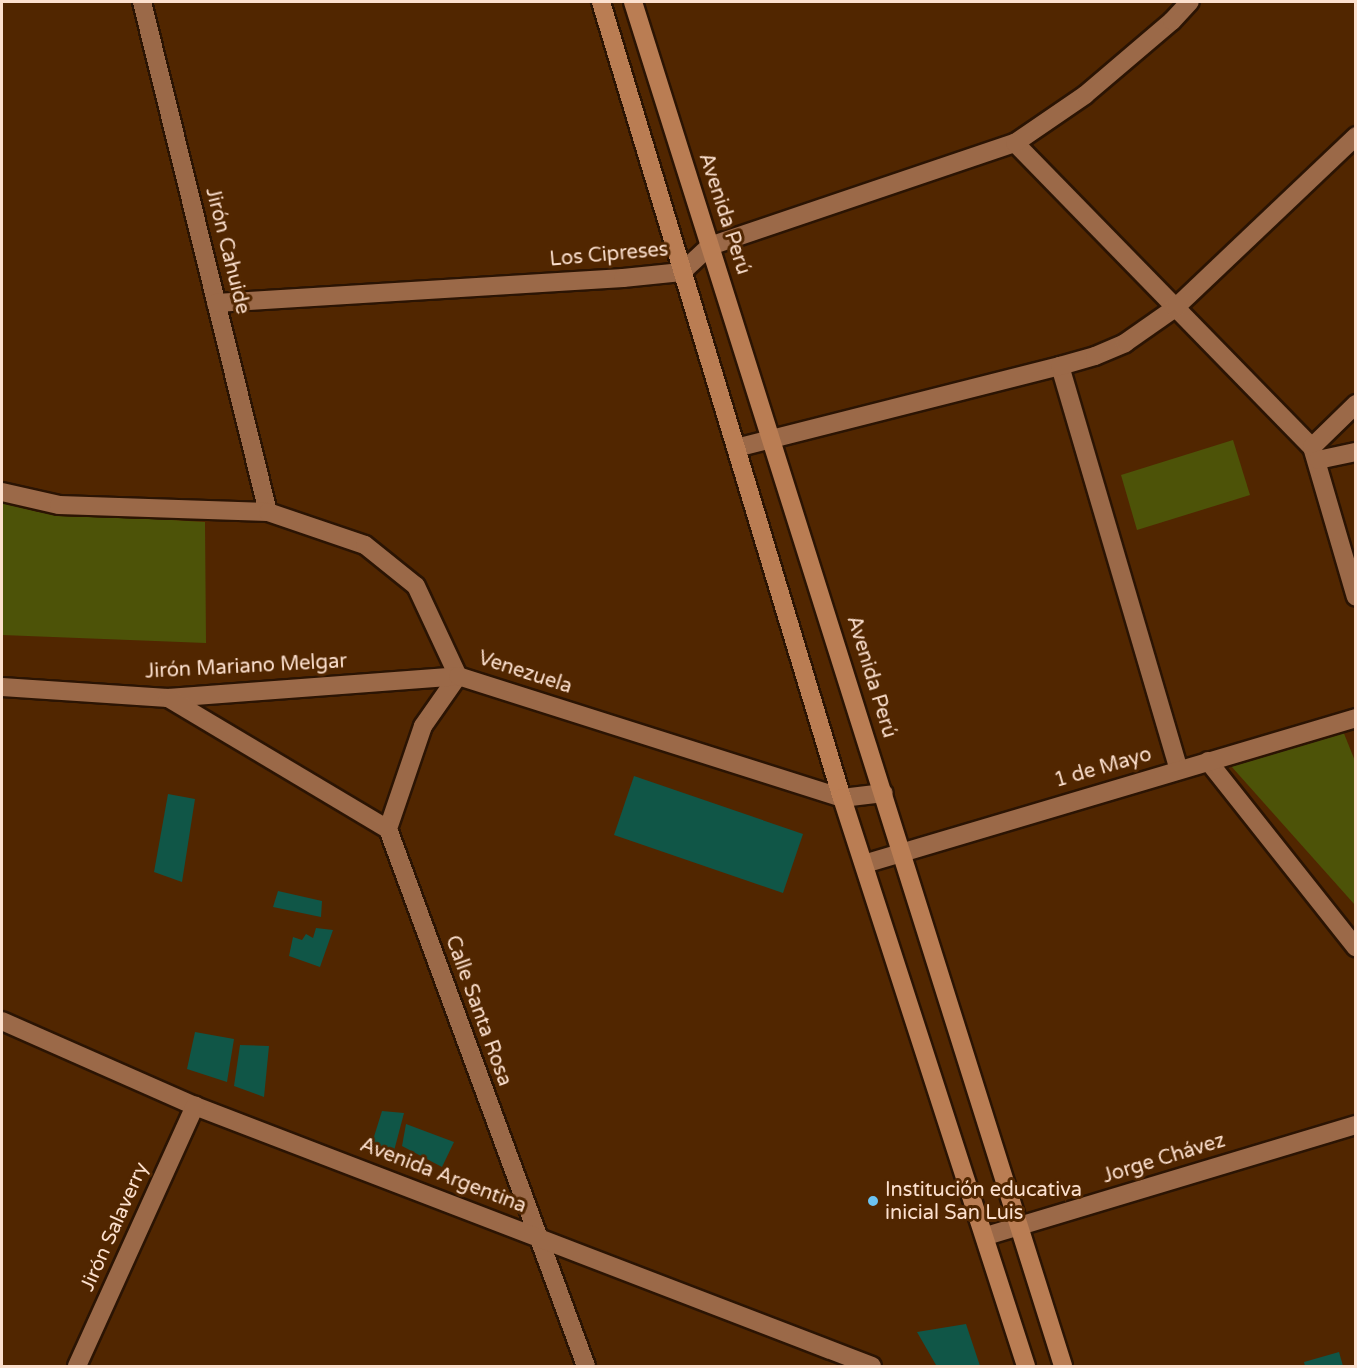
<!DOCTYPE html>
<meta charset="utf-8">
<style>
body{margin:0}
#map{position:relative;width:1357px;height:1368px;overflow:hidden;background:#512600;font-family:"Varela Round",sans-serif}
div>[style]{position:absolute}
[style*='--x']{left:calc(var(--x)*1px);top:calc(var(--y)*1px);width:calc(var(--w)*1px);rotate:calc(var(--a)*1deg)}
.green>*{inset:0;background:#4d5308}
.building>*{inset:0;background:#105647}
.roads{filter:drop-shadow(2px 0 #2b1403) drop-shadow(-2px 0 #2b1403) drop-shadow(0 2px #2b1403) drop-shadow(0 -2px #2b1403)}
.minor>*{height:18px;margin:-9px;padding:0 9px;transform-origin:9px;border-radius:9px;background:#9b6948}
.major>*{height:18px;margin:-9px;padding:0 9px;transform-origin:9px;border-radius:9px;background:#ba7d53}
.dots>*{width:16px;height:16px;translate:-50% -50%;box-sizing:border-box;border:3px solid #512600;border-radius:50%}
span{translate:-50% -50%;white-space:nowrap;text-align:center;line-height:1.15;-webkit-text-stroke:6px #512600;paint-order:stroke}
.street-label{font-size:20px;color:#fce0ce}
.poi-label{font-size:20px;color:#fce0ce}
.left{translate:0 -50%;text-align:left}
.frame{position:absolute;inset:0;border:3px solid #fce0ce;pointer-events:none}
</style>
<div id="map">
<div class="green">
<div style="clip-path:polygon(1233px 440px,1250px 495px,1137px 530px,1121px 475px)"></div>
<div style="clip-path:polygon(2px 502px,38px 512px,205px 522px,206px 643px,2px 635px)"></div>
<div style="clip-path:polygon(1343px 731px,1355px 761px,1355px 905px,1231px 766px)"></div>
</div>
<div class="building">
<div style="clip-path:polygon(634px 776px,803px 834px,783px 893px,614px 835px)"></div>
<div style="clip-path:polygon(168px 794px,195px 799px,182px 882px,154px 872px)"></div>
<div style="clip-path:polygon(278px 891px,322px 901px,321px 917px,273px 907px)"></div>
<div style="clip-path:polygon(316px 928px,333px 930px,320px 967px,289px 956px,293px 937px,302px 940px,306px 934px,313px 938px)"></div>
<div style="clip-path:polygon(195px 1032px,234px 1039px,227px 1082px,187px 1069px)"></div>
<div style="clip-path:polygon(240px 1045px,269px 1046px,264px 1097px,234px 1086px)"></div>
<div style="clip-path:polygon(382px 1111px,404px 1113px,394px 1151px,372px 1143px)"></div>
<div style="clip-path:polygon(406px 1124px,454px 1142px,442px 1167px,402px 1146px)"></div>
<div style="clip-path:polygon(966px 1324px,980px 1366px,936px 1365px,917px 1332px)"></div>
<div style="clip-path:polygon(1339px 1352px,1343px 1366px,1305px 1366px,1304px 1362px)"></div>
</div>
<div class="roads">
<div class="minor">
<div style="--x:142;--y:2;--w:525;--a:76.12"></div>
<div style="--x:1015;--y:143;--w:425;--a:45.7"></div>
<div style="--x:1312;--y:447;--w:156;--a:73.7"></div>
<div style="--x:216;--y:303;--w:408;--a:-3.5"></div>
<div style="--x:623;--y:278;--w:59;--a:-5.8"></div>
<div style="--x:682;--y:272;--w:38;--a:-43"></div>
<div style="--x:710;--y:246;--w:322;--a:-18.7"></div>
<div style="--x:1015;--y:143;--w:85;--a:-34.4"></div>
<div style="--x:1085;--y:95;--w:114;--a:-40.4"></div>
<div style="--x:1172;--y:21;--w:26;--a:-47"></div>
<div style="--x:1060;--y:366;--w:421;--a:73.6"></div>
<div style="--x:1312;--y:447;--w:62;--a:-44.3"></div>
<div style="--x:736;--y:448;--w:334;--a:-14.2"></div>
<div style="--x:1060;--y:366;--w:36;--a:-16"></div>
<div style="--x:1095;--y:356;--w:33;--a:-23"></div>
<div style="--x:1125;--y:343;--w:61;--a:-35"></div>
<div style="--x:1175;--y:308;--w:250;--a:-43.5"></div>
<div style="--x:1318;--y:460;--w:39;--a:-12"></div>
<div style="--x:2;--y:492;--w:58;--a:12.8"></div>
<div style="--x:59;--y:505;--w:209;--a:1.9"></div>
<div style="--x:268;--y:512;--w:102;--a:18.8"></div>
<div style="--x:365;--y:545;--w:65;--a:38.8"></div>
<div style="--x:416;--y:586;--w:99;--a:65"></div>
<div style="--x:458;--y:676;--w:61;--a:125"></div>
<div style="--x:423;--y:726;--w:109;--a:108.8"></div>
<div style="--x:388;--y:829;--w:572;--a:69.76"></div>
<div style="--x:2;--y:687;--w:166;--a:3.8"></div>
<div style="--x:168;--y:698;--w:291;--a:-4.3"></div>
<div style="--x:458;--y:676;--w:403;--a:17.6"></div>
<div style="--x:842;--y:798;--w:42;--a:-6.8"></div>
<div style="--x:168;--y:698;--w:256;--a:30.8"></div>
<div style="--x:1208;--y:761;--w:238;--a:51.6"></div>
<div style="--x:864;--y:864;--w:513;--a:-16.53"></div>
<div style="--x:2;--y:1021;--w:211;--a:23.8"></div>
<div style="--x:195;--y:1106;--w:725;--a:21.01"></div>
<div style="--x:986;--y:1236;--w:386;--a:-16.7"></div>
<div style="--x:77;--y:1366;--w:286;--a:-65.6"></div>
</div>
<div class="major">
<div style="--x:601;--y:2;--w:832;--a:73.16"></div>
<div style="--x:842;--y:798;--w:597;--a:72.05"></div>
<div style="--x:633;--y:2;--w:1430;--a:72.5"></div>
</div>
</div>
<div class="dots">
<div style="left:873px;top:1201px;background:#6cc3f2"></div>
</div>
<div class="street-label">
<span style="left:724px;top:214px;rotate:72deg">Avenida Perú</span>
<span style="left:227px;top:251px;rotate:76deg">Jirón Cahuide</span>
<span style="left:609px;top:255px;rotate:-5deg">Los Cipreses</span>
<span style="left:246px;top:667px;rotate:-3deg">Jirón Mariano Melgar</span>
<span style="left:525px;top:673px;rotate:18deg">Venezuela</span>
<span style="left:871px;top:677px;rotate:73deg">Avenida Perú</span>
<span style="left:1103px;top:768px;rotate:-16deg">1 de Mayo</span>
<span style="left:478px;top:1011px;rotate:70deg">Calle Santa Rosa</span>
<span style="left:1164px;top:1159px;rotate:-17deg">Jorge Chávez</span>
<span style="left:443px;top:1176px;rotate:21deg">Avenida Argentina</span>
<span style="left:115px;top:1227px;rotate:-66deg">Jirón Salaverry</span>
</div>
<div class="poi-label">
<span class="left" style="left:885px;top:1202px">Institución educativa<br>inicial San Luis</span>
</div>
<div class="frame"></div>
</div>
